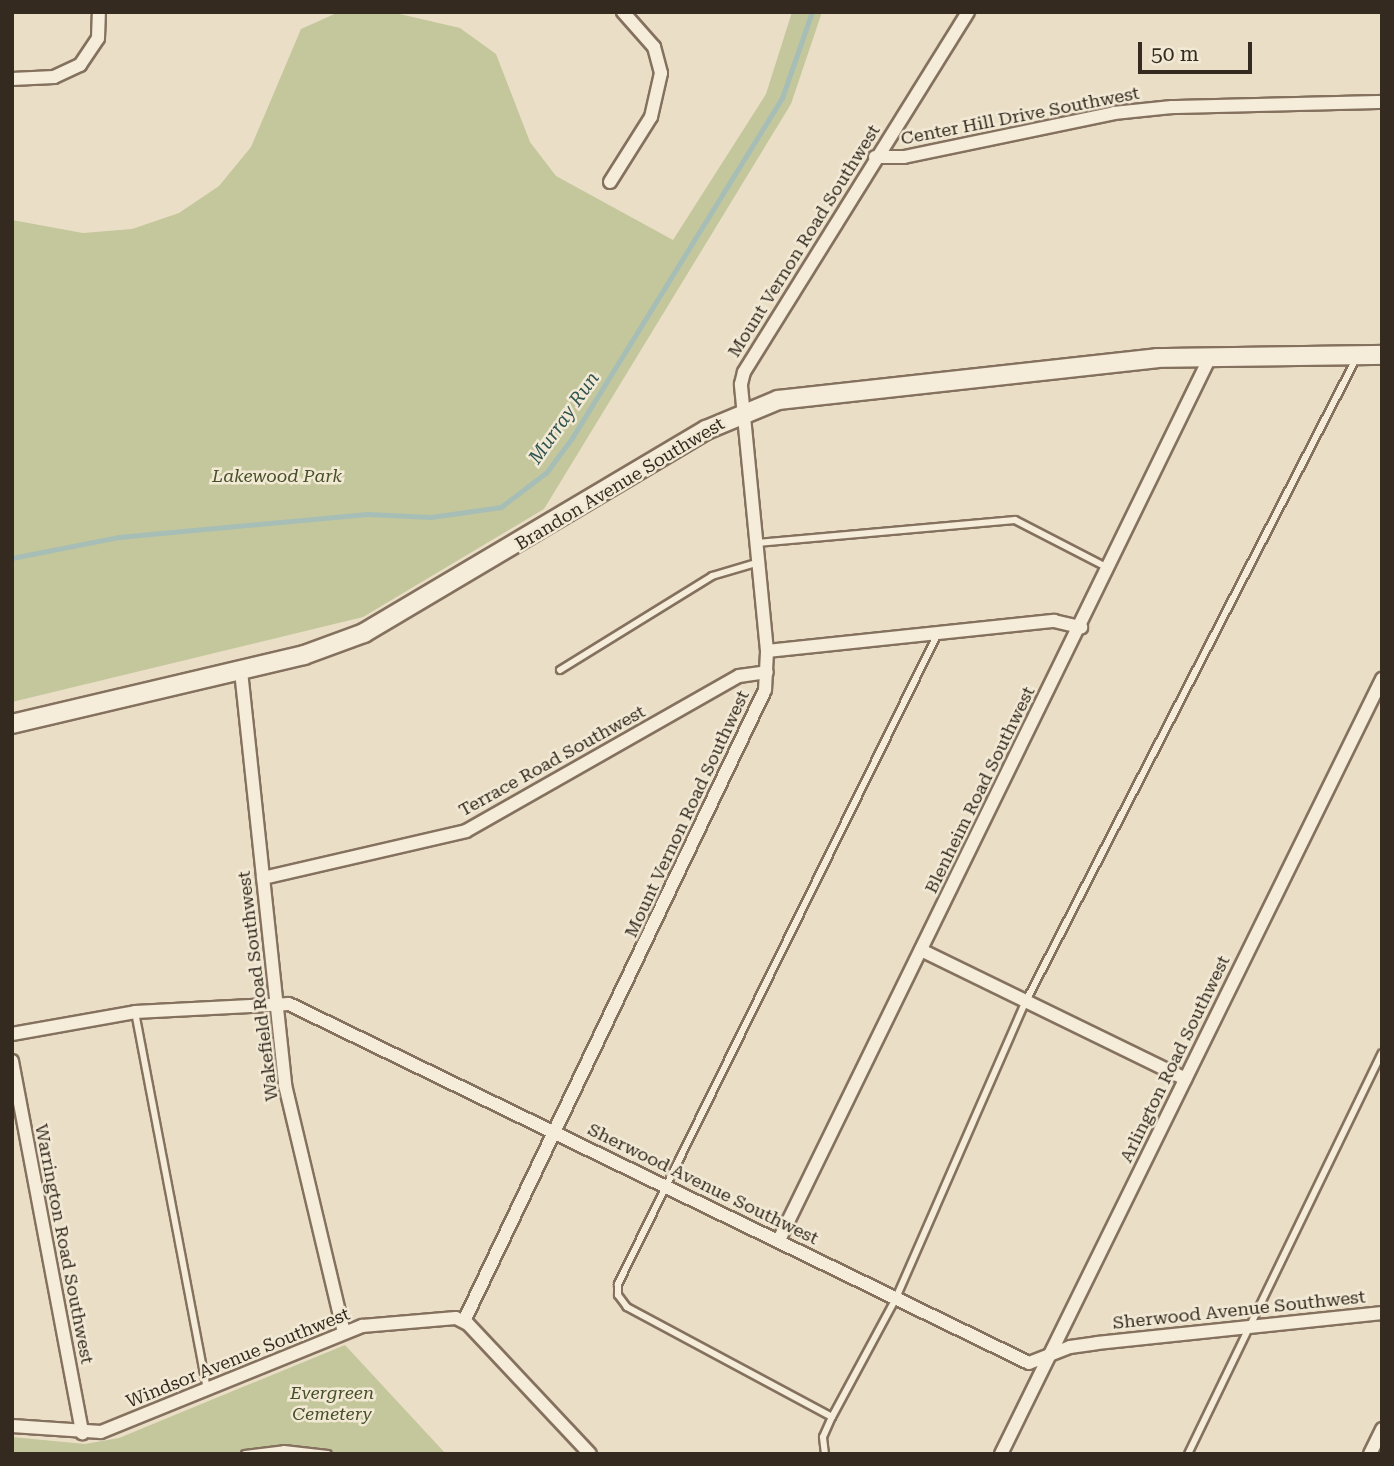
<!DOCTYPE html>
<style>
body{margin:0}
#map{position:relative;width:1394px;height:1466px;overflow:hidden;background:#eadec7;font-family:"Roboto Serif",serif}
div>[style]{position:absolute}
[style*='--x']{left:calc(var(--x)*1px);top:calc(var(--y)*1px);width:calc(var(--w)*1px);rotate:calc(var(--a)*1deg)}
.green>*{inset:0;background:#c3c79b}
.stream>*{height:4.5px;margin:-2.25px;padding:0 2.25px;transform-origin:2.25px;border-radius:2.25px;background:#a7beb7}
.roads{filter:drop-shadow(2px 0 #84715e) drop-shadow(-2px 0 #84715e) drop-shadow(0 2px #84715e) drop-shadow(0 -2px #84715e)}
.service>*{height:6px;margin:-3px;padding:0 3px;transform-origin:3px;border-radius:3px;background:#f5ecd9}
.minor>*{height:12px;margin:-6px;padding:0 6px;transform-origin:6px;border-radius:6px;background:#f5ecd9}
.secondary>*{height:18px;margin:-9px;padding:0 9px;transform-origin:9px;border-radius:9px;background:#f5ecd9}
span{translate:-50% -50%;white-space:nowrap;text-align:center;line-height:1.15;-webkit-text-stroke:5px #f2e9d5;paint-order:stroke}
.street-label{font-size:18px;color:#352a20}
.park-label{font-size:18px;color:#475029;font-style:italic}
.water-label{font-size:19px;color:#315450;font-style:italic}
.frame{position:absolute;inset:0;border:14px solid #352a20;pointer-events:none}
.scale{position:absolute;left:1138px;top:42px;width:114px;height:32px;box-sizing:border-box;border:4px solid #352a20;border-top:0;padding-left:9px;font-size:21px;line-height:24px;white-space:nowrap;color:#352a20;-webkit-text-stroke:5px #f2e9d5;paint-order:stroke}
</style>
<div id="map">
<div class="green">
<div style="clip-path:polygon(339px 12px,391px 12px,460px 28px,496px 54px,530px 142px,556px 176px,673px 240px,766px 94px,792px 12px,822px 12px,791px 104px,544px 509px,363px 617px,12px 702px,12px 220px,83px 233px,132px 229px,179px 213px,219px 186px,251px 147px,301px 29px)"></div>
<div style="clip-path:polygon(345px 1345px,446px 1454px,12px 1454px,12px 1437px,85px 1444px,119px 1438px)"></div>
</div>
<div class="stream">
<div style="--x:12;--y:558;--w:109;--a:-11.1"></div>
<div style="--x:119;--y:537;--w:249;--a:-5.3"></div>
<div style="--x:367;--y:514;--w:64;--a:2.7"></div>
<div style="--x:431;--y:517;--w:71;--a:-8.1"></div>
<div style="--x:501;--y:507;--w:56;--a:-37.1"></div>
<div style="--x:546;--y:473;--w:44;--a:-53.4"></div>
<div style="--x:572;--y:438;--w:400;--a:-58.3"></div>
<div style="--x:782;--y:98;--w:91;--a:-70.8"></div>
</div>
<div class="roads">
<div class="service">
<div style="--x:757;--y:543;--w:259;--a:-5.1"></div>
<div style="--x:1015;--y:520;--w:105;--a:27.3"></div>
<div style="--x:560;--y:670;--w:179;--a:-31.7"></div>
<div style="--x:712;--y:576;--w:49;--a:-16.6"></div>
<div style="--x:135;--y:1012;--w:383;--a:79.2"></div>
<div style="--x:832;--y:1417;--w:233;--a:-151.8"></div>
<div style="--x:627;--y:1307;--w:15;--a:-127"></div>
<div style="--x:618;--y:1295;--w:11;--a:-90"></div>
<div style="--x:618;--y:1284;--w:723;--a:-63.82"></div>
<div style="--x:245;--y:1454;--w:39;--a:-7"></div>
<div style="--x:284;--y:1449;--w:44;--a:6.5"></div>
<div style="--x:825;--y:1454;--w:17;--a:-97"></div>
<div style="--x:823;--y:1437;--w:22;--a:-66"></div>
<div style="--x:832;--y:1417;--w:135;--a:-61.7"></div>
<div style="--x:896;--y:1298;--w:324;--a:-66.4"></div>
<div style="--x:1026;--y:1001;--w:724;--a:-62.8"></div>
<div style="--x:1188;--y:1454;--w:445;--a:-64.2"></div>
</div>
<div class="minor">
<div style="--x:12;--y:79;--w:42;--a:-2.7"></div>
<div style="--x:54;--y:77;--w:29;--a:-25"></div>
<div style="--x:80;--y:65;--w:32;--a:-56"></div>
<div style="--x:98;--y:38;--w:26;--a:-88"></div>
<div style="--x:875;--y:157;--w:29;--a:0"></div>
<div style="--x:904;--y:157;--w:215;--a:-11.8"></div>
<div style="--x:1114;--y:113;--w:58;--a:-5.9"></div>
<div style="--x:1172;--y:107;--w:210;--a:-1.4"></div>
<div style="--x:610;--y:182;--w:77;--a:-57.8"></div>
<div style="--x:651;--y:117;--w:45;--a:-77.2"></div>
<div style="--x:661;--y:73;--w:27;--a:-105"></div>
<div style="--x:654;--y:47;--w:47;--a:-131.5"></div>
<div style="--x:767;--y:651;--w:289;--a:-6"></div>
<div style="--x:1054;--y:621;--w:28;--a:13"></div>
<div style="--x:241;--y:671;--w:416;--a:83.9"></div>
<div style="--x:285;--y:1085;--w:254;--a:76.6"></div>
<div style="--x:263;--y:878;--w:208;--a:-13"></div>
<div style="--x:466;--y:831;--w:314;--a:-29.6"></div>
<div style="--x:739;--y:676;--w:28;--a:-8"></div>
<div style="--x:921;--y:950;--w:294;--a:26"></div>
<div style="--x:12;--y:1034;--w:125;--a:-10.1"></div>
<div style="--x:135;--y:1012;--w:154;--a:-3"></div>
<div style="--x:289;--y:1004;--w:822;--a:25.88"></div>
<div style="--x:1029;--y:1363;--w:44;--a:-21.3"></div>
<div style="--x:1070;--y:1347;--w:27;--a:-8"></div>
<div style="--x:1097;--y:1343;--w:287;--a:-6"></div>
<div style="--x:12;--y:1061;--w:379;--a:79.3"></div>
<div style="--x:779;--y:1240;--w:985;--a:-63.98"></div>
<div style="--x:464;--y:1321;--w:699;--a:-64.5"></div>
<div style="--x:765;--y:690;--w:39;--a:-87"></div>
<div style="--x:767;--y:651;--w:268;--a:-95.6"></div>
<div style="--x:741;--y:384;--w:12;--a:-76"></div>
<div style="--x:744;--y:372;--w:424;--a:-58.1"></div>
<div style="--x:12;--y:1426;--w:89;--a:3.9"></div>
<div style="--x:101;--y:1432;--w:282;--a:-22.1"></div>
<div style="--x:362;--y:1326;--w:94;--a:-4.9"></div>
<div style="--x:456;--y:1318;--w:13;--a:27"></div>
<div style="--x:468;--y:1324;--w:178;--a:46.8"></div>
<div style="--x:1001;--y:1454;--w:864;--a:-63.82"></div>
<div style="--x:1370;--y:1454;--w:28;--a:-64"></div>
</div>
<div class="secondary">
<div style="--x:12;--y:724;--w:300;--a:-13.3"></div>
<div style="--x:304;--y:655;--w:64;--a:-20.1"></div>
<div style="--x:364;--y:633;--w:398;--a:-30.7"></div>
<div style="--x:706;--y:430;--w:78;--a:-22.6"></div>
<div style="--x:778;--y:400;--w:381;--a:-6.3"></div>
<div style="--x:1157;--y:358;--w:225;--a:-0.8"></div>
</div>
</div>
<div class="street-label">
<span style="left:1020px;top:116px;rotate:-11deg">Center Hill Drive Southwest</span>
<span style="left:804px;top:241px;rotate:-58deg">Mount Vernon Road Southwest</span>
<span style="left:620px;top:484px;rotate:-31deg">Brandon Avenue Southwest</span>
<span style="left:552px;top:761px;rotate:-29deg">Terrace Road Southwest</span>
<span style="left:980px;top:790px;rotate:-64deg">Blenheim Road Southwest</span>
<span style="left:687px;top:814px;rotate:-65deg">Mount Vernon Road Southwest</span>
<span style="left:258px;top:986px;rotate:-97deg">Wakefield Road Southwest</span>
<span style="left:1175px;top:1059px;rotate:-64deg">Arlington Road Southwest</span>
<span style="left:703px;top:1184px;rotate:26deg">Sherwood Avenue Southwest</span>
<span style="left:64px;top:1244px;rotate:79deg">Warrington Road Southwest</span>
<span style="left:1239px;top:1310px;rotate:-6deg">Sherwood Avenue Southwest</span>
<span style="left:238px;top:1358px;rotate:-22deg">Windsor Avenue Southwest</span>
</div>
<div class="park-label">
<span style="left:277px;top:476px">Lakewood Park</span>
<span style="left:332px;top:1404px">Evergreen<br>Cemetery</span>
</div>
<div class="water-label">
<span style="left:564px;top:418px;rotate:-55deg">Murray Run</span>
</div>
<div class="frame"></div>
<div class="scale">50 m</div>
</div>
